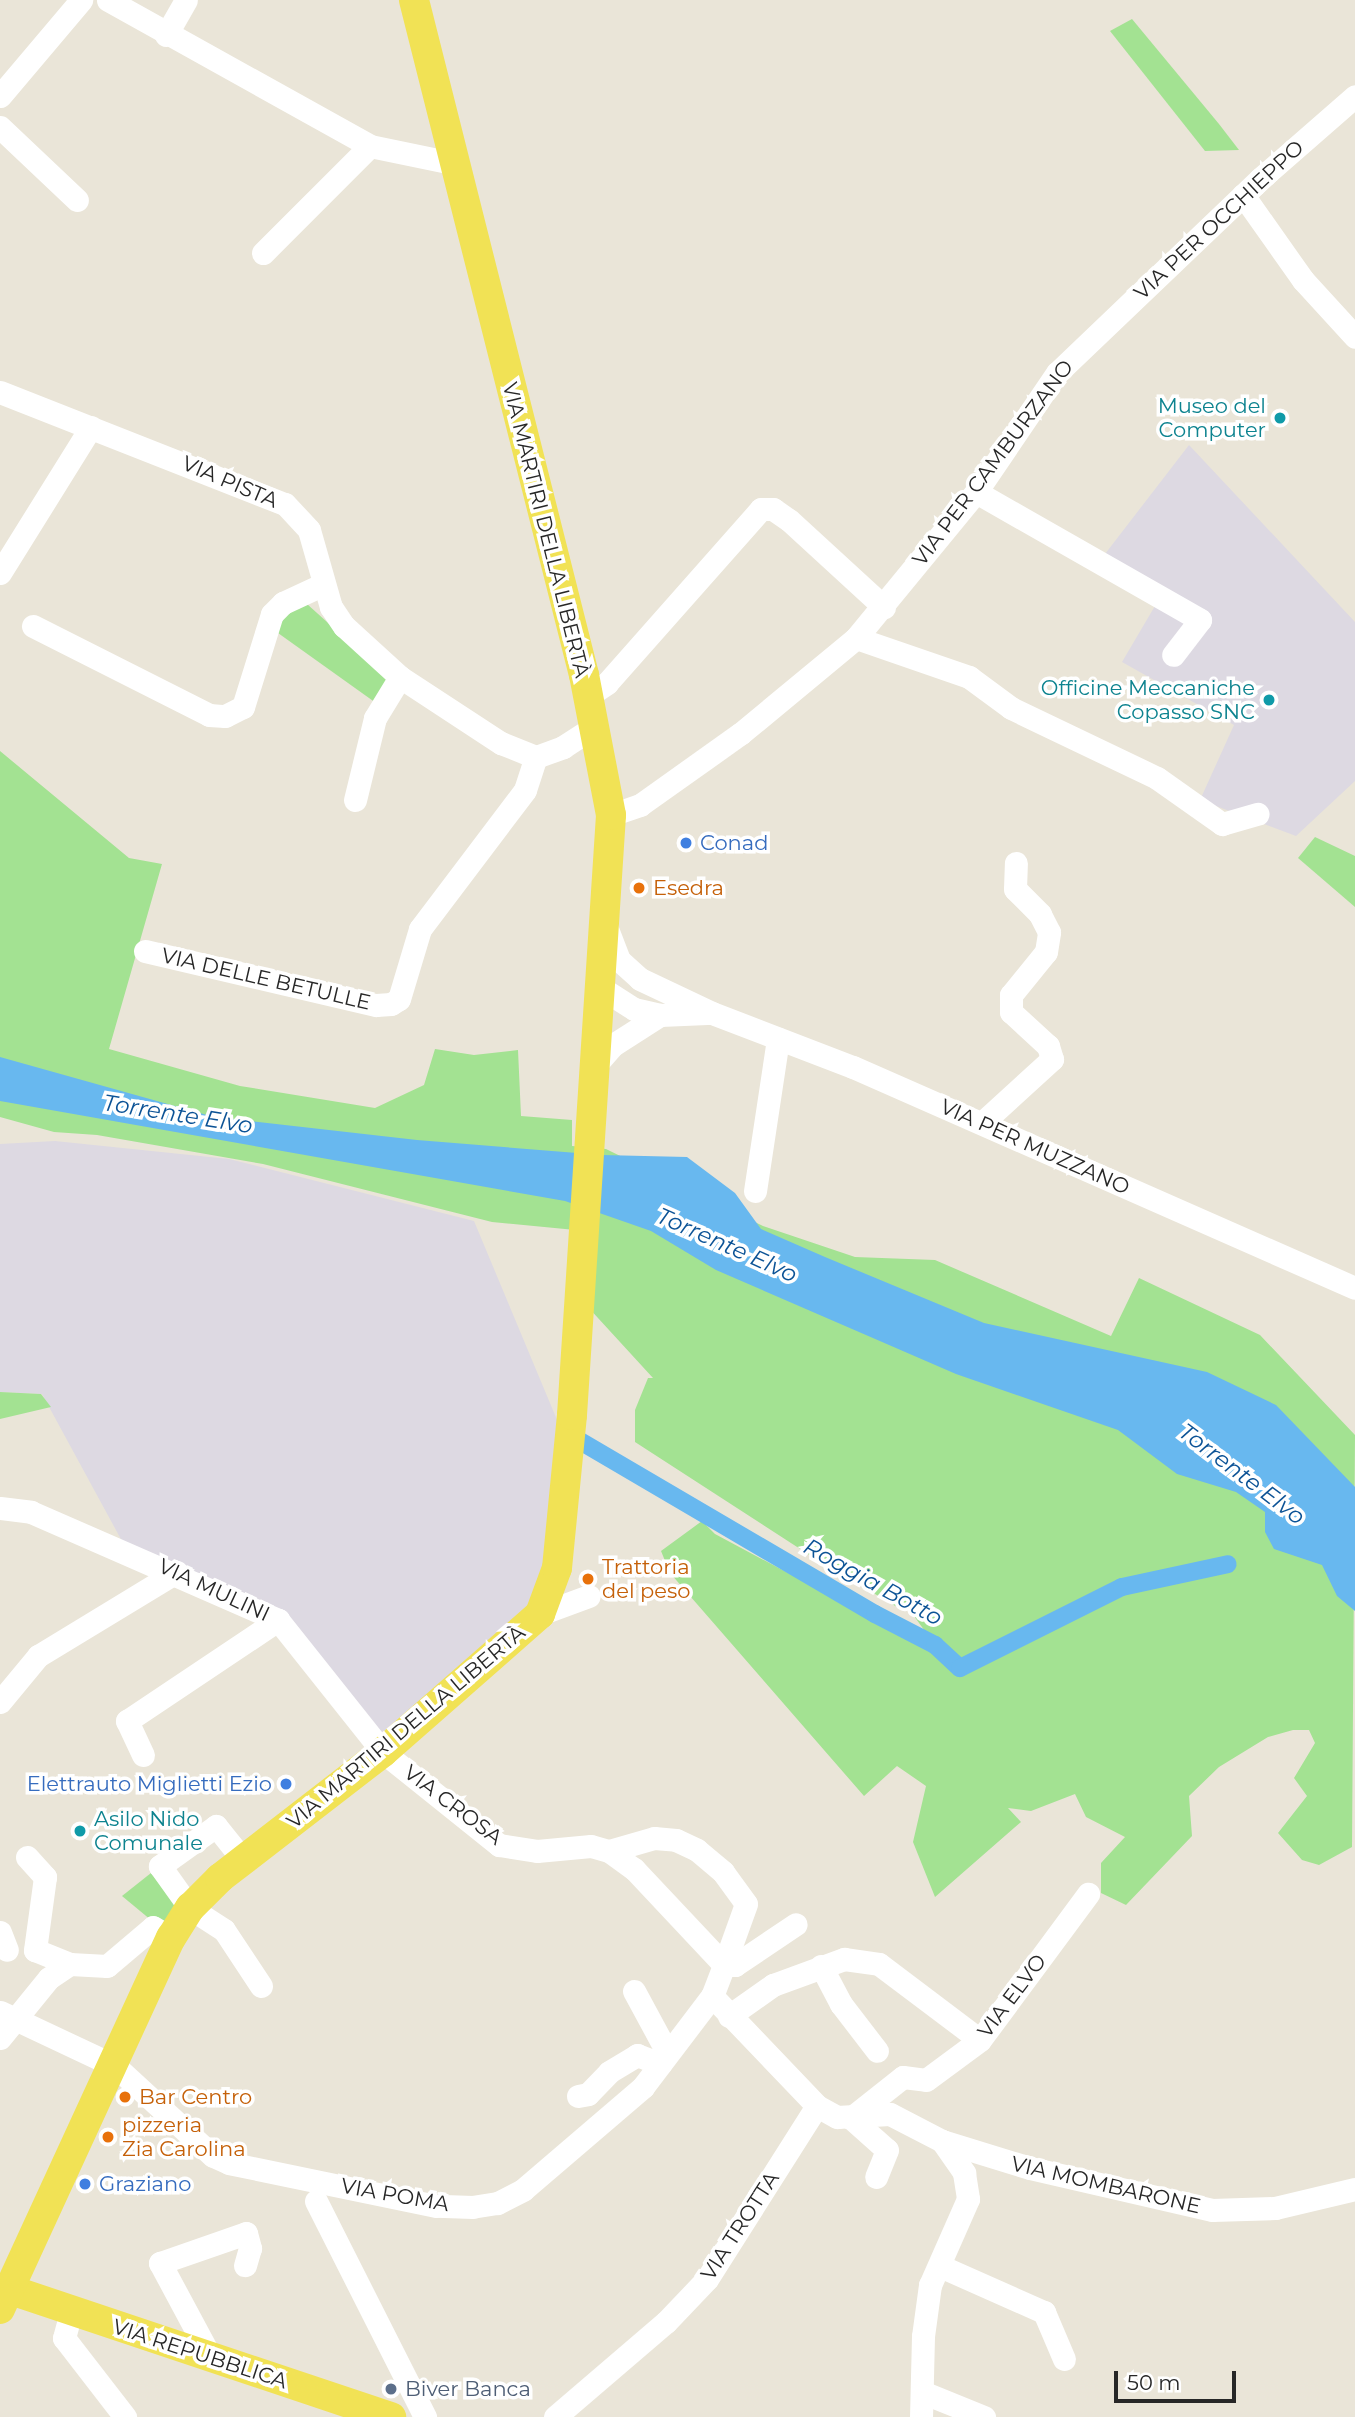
<!DOCTYPE html>
<meta charset="utf-8">
<style>
body{margin:0}
#map{position:relative;width:1355px;height:2417px;overflow:hidden;background:#eae5d8;font-family:Montserrat,sans-serif}
div>[style]{position:absolute}
[style*='--x']{left:calc(var(--x)*1px);top:calc(var(--y)*1px);width:calc(var(--w)*1px);rotate:calc(var(--a)*1deg)}
.industrial>*{inset:0;background:#ddd9e2}
.green>*{inset:0;background:#a3e292}
.water>*{inset:0;background:#68b8ef}
.canal>*{height:18px;margin:-9px;padding:0 9px;transform-origin:9px;border-radius:9px;background:#68b8ef}
.minor>*{height:23px;margin:-11.5px;padding:0 11.5px;transform-origin:11.5px;border-radius:11.5px;background:#fff}
.major>*{height:30px;margin:-15px;padding:0 15px;transform-origin:15px;border-radius:15px;background:#f1e255}
.dots>*{width:19px;height:19px;translate:-50% -50%;box-sizing:border-box;border:4px solid #fff;border-radius:50%}
span{translate:-50% -50%;white-space:nowrap;text-align:center;line-height:1.15;-webkit-text-stroke:7px #fff;paint-order:stroke}
.street-label{font-size:21px;color:#272727}
.culture-label{font-size:21px;color:#0d838f}
.right{translate:-100% -50%;text-align:right}
.left{translate:0 -50%;text-align:left}
.shop-label{font-size:21px;color:#366cbe}
.food-label{font-size:21px;color:#c56008}
.service-label{font-size:21px;color:#4e5e75}
.water-label{font-size:23px;color:#0c5396;font-style:italic}
.scale{position:absolute;left:1114px;top:2371px;width:122px;height:32px;box-sizing:border-box;border:4px solid #272727;border-top:0;padding-left:9px;font-size:21px;line-height:24px;white-space:nowrap;color:#272727;-webkit-text-stroke:5px #fff;paint-order:stroke}
</style>
<div id="map">
<div class="industrial">
<div style="clip-path:polygon(1189px 445px,1355px 622px,1355px 781px,1296px 836px,1200px 800px,1234px 725px,1122px 662px,1162px 594px,1105px 554px)"></div>
<div style="clip-path:polygon(55px 1141px,229px 1159px,474px 1221px,565px 1439px,535px 1610px,382px 1744px,282px 1618px,123px 1543px,42px 1394px,0 1392px,0 1144px)"></div>
</div>
<div class="green">
<div style="clip-path:polygon(1132px 19px,1219px 124px,1239px 150px,1205px 151px,1110px 31px)"></div>
<div style="clip-path:polygon(307px 604px,386px 675px,387px 684px,376px 703px,271px 628px,286px 608px)"></div>
<div style="clip-path:polygon(0 751px,129px 858px,162px 864px,109px 1049px,240px 1086px,375px 1108px,424px 1085px,435px 1049px,474px 1055px,518px 1050px,521px 1116px,572px 1120px,572px 1146px,606px 1149px,763px 1226px,855px 1257px,935px 1260px,1111px 1336px,1139px 1278px,1260px 1335px,1355px 1435px,1352px 1847px,1319px 1865px,1302px 1860px,1278px 1833px,1307px 1796px,1294px 1778px,1315px 1743px,1309px 1730px,1293px 1730px,1268px 1737px,1219px 1767px,1189px 1796px,1192px 1836px,1126px 1905px,1101px 1893px,1101px 1863px,1125px 1837px,1086px 1817px,1075px 1794px,1031px 1811px,1008px 1808px,1021px 1822px,935px 1897px,913px 1842px,926px 1786px,897px 1766px,864px 1796px,670px 1573px,661px 1551px,702px 1521px,715px 1534px,934px 1651px,959px 1671px,1057px 1624px,1053px 1621px,963px 1663px,935px 1645px,906px 1605px,897px 1607px,811px 1556px,635px 1442px,635px 1410px,648px 1378px,653px 1378px,587px 1306px,596px 1232px,492px 1222px,263px 1164px,97px 1135px,54px 1132px,0 1117px)"></div>
<div style="clip-path:polygon(1315px 837px,1355px 856px,1355px 907px,1298px 858px)"></div>
<div style="clip-path:polygon(0 1392px,41px 1394px,51px 1407px,0 1419px)"></div>
<div style="clip-path:polygon(151px 1873px,178px 1907px,163px 1930px,122px 1896px)"></div>
</div>
<div class="water">
<div style="clip-path:polygon(0 1057px,214px 1117px,417px 1140px,602px 1155px,687px 1157px,735px 1193px,761px 1229px,825px 1257px,984px 1323px,1207px 1372px,1276px 1405px,1355px 1487px,1355px 1611px,1337px 1596px,1322px 1565px,1274px 1549px,1265px 1532px,1265px 1512px,1236px 1492px,1177px 1474px,1118px 1430px,956px 1374px,716px 1270px,651px 1231px,565px 1201px,0 1101px)"></div>
</div>
<div class="canal">
<div style="--x:580;--y:1441;--w:342;--a:30.4"></div>
<div style="--x:875;--y:1614;--w:68;--a:27.3"></div>
<div style="--x:935;--y:1645;--w:34;--a:43"></div>
<div style="--x:960;--y:1668;--w:181;--a:-26.6"></div>
<div style="--x:1122;--y:1587;--w:108;--a:-12.2"></div>
</div>
<div class="minor">
<div style="--x:108;--y:0;--w:300;--a:29.1"></div>
<div style="--x:370;--y:146;--w:84;--a:11.7"></div>
<div style="--x:166;--y:35;--w:40;--a:-60.3"></div>
<div style="--x:0;--y:96;--w:126;--a:-49.8"></div>
<div style="--x:0;--y:127;--w:106;--a:43.5"></div>
<div style="--x:1243;--y:195;--w:104;--a:54.8"></div>
<div style="--x:1303;--y:280;--w:77;--a:47.6"></div>
<div style="--x:263;--y:253;--w:151;--a:-45"></div>
<div style="--x:0;--y:392;--w:306;--a:21.5"></div>
<div style="--x:285;--y:504;--w:35;--a:47"></div>
<div style="--x:309;--y:530;--w:80;--a:74.1"></div>
<div style="--x:331;--y:607;--w:23;--a:56"></div>
<div style="--x:344;--y:626;--w:76;--a:42.3"></div>
<div style="--x:400;--y:677;--w:121;--a:33.2"></div>
<div style="--x:501;--y:743;--w:38;--a:22"></div>
<div style="--x:536;--y:757;--w:29;--a:-20"></div>
<div style="--x:563;--y:747;--w:37;--a:-33"></div>
<div style="--x:976;--y:492;--w:258;--a:29.7"></div>
<div style="--x:1200;--y:620;--w:44;--a:127.6"></div>
<div style="--x:0;--y:573;--w:172;--a:-58.1"></div>
<div style="--x:33;--y:626;--w:197;--a:26.8"></div>
<div style="--x:209;--y:715;--w:16;--a:4"></div>
<div style="--x:225;--y:716;--w:20;--a:-27"></div>
<div style="--x:243;--y:707;--w:97;--a:-72.7"></div>
<div style="--x:272;--y:614;--w:16;--a:-45"></div>
<div style="--x:283;--y:603;--w:45;--a:-24.9"></div>
<div style="--x:856;--y:638;--w:120;--a:19"></div>
<div style="--x:969;--y:677;--w:52;--a:36.4"></div>
<div style="--x:1011;--y:708;--w:162;--a:25.6"></div>
<div style="--x:1157;--y:778;--w:80;--a:35.3"></div>
<div style="--x:1222;--y:824;--w:37;--a:-16"></div>
<div style="--x:588;--y:696;--w:23;--a:-34"></div>
<div style="--x:607;--y:683;--w:232;--a:-48.5"></div>
<div style="--x:761;--y:509;--w:12;--a:0"></div>
<div style="--x:773;--y:509;--w:19;--a:35"></div>
<div style="--x:789;--y:520;--w:129;--a:42.5"></div>
<div style="--x:355;--y:800;--w:84;--a:-76.3"></div>
<div style="--x:375;--y:718;--w:48;--a:-58.6"></div>
<div style="--x:611;--y:815;--w:31;--a:-19"></div>
<div style="--x:640;--y:805;--w:123;--a:-35.4"></div>
<div style="--x:740;--y:734;--w:151;--a:-39.6"></div>
<div style="--x:856;--y:638;--w:189;--a:-50.6"></div>
<div style="--x:976;--y:492;--w:144;--a:-55.8"></div>
<div style="--x:1057;--y:373;--w:281;--a:-43.7"></div>
<div style="--x:1260;--y:179;--w:126;--a:-41.1"></div>
<div style="--x:606;--y:926;--w:36;--a:69"></div>
<div style="--x:619;--y:960;--w:28;--a:42"></div>
<div style="--x:640;--y:979;--w:80;--a:25.3"></div>
<div style="--x:712;--y:1013;--w:151;--a:21"></div>
<div style="--x:853;--y:1067;--w:548;--a:23.76"></div>
<div style="--x:145;--y:951;--w:237;--a:13.2"></div>
<div style="--x:376;--y:1005;--w:15;--a:-4"></div>
<div style="--x:391;--y:1004;--w:9;--a:-32"></div>
<div style="--x:399;--y:999;--w:73;--a:-73.3"></div>
<div style="--x:420;--y:929;--w:174;--a:-52.9"></div>
<div style="--x:525;--y:790;--w:35;--a:-72"></div>
<div style="--x:598;--y:986;--w:43;--a:32.6"></div>
<div style="--x:634;--y:1009;--w:27;--a:13"></div>
<div style="--x:660;--y:1015;--w:47;--a:-2.4"></div>
<div style="--x:592;--y:1069;--w:32;--a:-49"></div>
<div style="--x:613;--y:1045;--w:56;--a:-32.6"></div>
<div style="--x:982;--y:1123;--w:95;--a:-42.4"></div>
<div style="--x:1052;--y:1059;--w:14;--a:-107"></div>
<div style="--x:1048;--y:1046;--w:50;--a:-137.4"></div>
<div style="--x:1011;--y:1012;--w:17;--a:-90"></div>
<div style="--x:1011;--y:995;--w:55;--a:-50.9"></div>
<div style="--x:1046;--y:952;--w:20;--a:-81"></div>
<div style="--x:1049;--y:932;--w:20;--a:-117"></div>
<div style="--x:1040;--y:914;--w:35;--a:-135"></div>
<div style="--x:1015;--y:889;--w:26;--a:-88"></div>
<div style="--x:755;--y:1191;--w:154;--a:-81.4"></div>
<div style="--x:0;--y:1508;--w:31;--a:7"></div>
<div style="--x:31;--y:1512;--w:270;--a:23.6"></div>
<div style="--x:278;--y:1620;--w:169;--a:51.5"></div>
<div style="--x:383;--y:1752;--w:149;--a:38.7"></div>
<div style="--x:499;--y:1845;--w:38;--a:9"></div>
<div style="--x:537;--y:1851;--w:54;--a:-5.3"></div>
<div style="--x:591;--y:1846;--w:19;--a:16"></div>
<div style="--x:609;--y:1851;--w:31;--a:36"></div>
<div style="--x:634;--y:1869;--w:132;--a:46.8"></div>
<div style="--x:724;--y:1965;--w:33;--a:111"></div>
<div style="--x:712;--y:1996;--w:114;--a:127.2"></div>
<div style="--x:643;--y:2087;--w:158;--a:139.4"></div>
<div style="--x:523;--y:2190;--w:29;--a:153"></div>
<div style="--x:497;--y:2203;--w:24;--a:171"></div>
<div style="--x:473;--y:2207;--w:37;--a:-178"></div>
<div style="--x:436;--y:2206;--w:211;--a:-168.3"></div>
<div style="--x:229;--y:2163;--w:17;--a:-156"></div>
<div style="--x:213;--y:2156;--w:133;--a:-137.4"></div>
<div style="--x:115;--y:2066;--w:127;--a:-154.8"></div>
<div style="--x:540;--y:1614;--w:52;--a:-20.2"></div>
<div style="--x:0;--y:1702;--w:60;--a:-50.4"></div>
<div style="--x:38;--y:1656;--w:162;--a:-31.3"></div>
<div style="--x:143;--y:1755;--w:38;--a:-115"></div>
<div style="--x:127;--y:1721;--w:182;--a:-33.8"></div>
<div style="--x:609;--y:1851;--w:47;--a:-16.1"></div>
<div style="--x:654;--y:1838;--w:22;--a:5"></div>
<div style="--x:676;--y:1840;--w:23;--a:25"></div>
<div style="--x:697;--y:1850;--w:34;--a:40"></div>
<div style="--x:723;--y:1872;--w:39;--a:54"></div>
<div style="--x:746;--y:1904;--w:65;--a:109.8"></div>
<div style="--x:27;--y:1857;--w:27;--a:48"></div>
<div style="--x:45;--y:1877;--w:74;--a:97.8"></div>
<div style="--x:35;--y:1950;--w:38;--a:22"></div>
<div style="--x:244;--y:1861;--w:45;--a:-128.7"></div>
<div style="--x:216;--y:1826;--w:69;--a:144.5"></div>
<div style="--x:160;--y:1866;--w:52;--a:54.5"></div>
<div style="--x:190;--y:1908;--w:40;--a:32.9"></div>
<div style="--x:224;--y:1930;--w:67;--a:56.5"></div>
<div style="--x:0;--y:1932;--w:19;--a:69"></div>
<div style="--x:724;--y:1965;--w:11;--a:0"></div>
<div style="--x:735;--y:1965;--w:73;--a:-33.9"></div>
<div style="--x:821;--y:1966;--w:43;--a:62.2"></div>
<div style="--x:841;--y:2004;--w:59;--a:52.5"></div>
<div style="--x:634;--y:1991;--w:69;--a:61.6"></div>
<div style="--x:712;--y:1996;--w:152;--a:46.3"></div>
<div style="--x:817;--y:2106;--w:23;--a:29"></div>
<div style="--x:837;--y:2117;--w:53;--a:-3.2"></div>
<div style="--x:890;--y:2114;--w:59;--a:27.4"></div>
<div style="--x:942;--y:2141;--w:39;--a:55"></div>
<div style="--x:964;--y:2173;--w:26;--a:81"></div>
<div style="--x:968;--y:2199;--w:94;--a:113.8"></div>
<div style="--x:930;--y:2285;--w:51;--a:97.8"></div>
<div style="--x:923;--y:2336;--w:81;--a:91.4"></div>
<div style="--x:729;--y:2016;--w:54;--a:-35.2"></div>
<div style="--x:773;--y:1985;--w:76;--a:-20.1"></div>
<div style="--x:844;--y:1959;--w:35;--a:8"></div>
<div style="--x:879;--y:1964;--w:126;--a:37"></div>
<div style="--x:0;--y:2038;--w:77;--a:-50.8"></div>
<div style="--x:49;--y:1978;--w:25;--a:-34"></div>
<div style="--x:70;--y:1964;--w:37;--a:3"></div>
<div style="--x:107;--y:1966;--w:60;--a:-40.3"></div>
<div style="--x:153;--y:1927;--w:21;--a:31"></div>
<div style="--x:578;--y:2096;--w:10;--a:-11"></div>
<div style="--x:588;--y:2094;--w:30;--a:-46"></div>
<div style="--x:609;--y:2072;--w:33;--a:-31"></div>
<div style="--x:637;--y:2055;--w:25;--a:21"></div>
<div style="--x:851;--y:2118;--w:66;--a:-38.3"></div>
<div style="--x:903;--y:2077;--w:23;--a:7"></div>
<div style="--x:926;--y:2080;--w:67;--a:-36.5"></div>
<div style="--x:980;--y:2040;--w:182;--a:-53.5"></div>
<div style="--x:851;--y:2118;--w:48;--a:41.6"></div>
<div style="--x:887;--y:2150;--w:29;--a:112"></div>
<div style="--x:942;--y:2141;--w:92;--a:17.1"></div>
<div style="--x:1030;--y:2168;--w:187;--a:13"></div>
<div style="--x:1212;--y:2210;--w:63;--a:-1.8"></div>
<div style="--x:1275;--y:2208;--w:82;--a:-13.4"></div>
<div style="--x:316;--y:2201;--w:242;--a:63.2"></div>
<div style="--x:940;--y:2266;--w:114;--a:23.9"></div>
<div style="--x:1044;--y:2312;--w:51;--a:66.9"></div>
<div style="--x:71;--y:2312;--w:27;--a:105"></div>
<div style="--x:64;--y:2338;--w:100;--a:52.3"></div>
<div style="--x:211;--y:2358;--w:108;--a:-118.2"></div>
<div style="--x:160;--y:2263;--w:91;--a:-19.2"></div>
<div style="--x:246;--y:2233;--w:16;--a:75"></div>
<div style="--x:250;--y:2248;--w:18;--a:106"></div>
<div style="--x:922;--y:2392;--w:67;--a:22"></div>
<div style="--x:555;--y:2417;--w:146;--a:-40.6"></div>
<div style="--x:666;--y:2322;--w:59;--a:-46.4"></div>
<div style="--x:707;--y:2279;--w:205;--a:-57.6"></div>
</div>
<div class="major">
<div style="--x:11;--y:2290;--w:401;--a:18.5"></div>
<div style="--x:0;--y:2309;--w:409;--a:-65.3"></div>
<div style="--x:171;--y:1938;--w:36;--a:-58"></div>
<div style="--x:190;--y:1908;--w:42;--a:-45"></div>
<div style="--x:220;--y:1878;--w:206;--a:-37.7"></div>
<div style="--x:383;--y:1752;--w:209;--a:-41.3"></div>
<div style="--x:540;--y:1614;--w:49;--a:-69.7"></div>
<div style="--x:557;--y:1568;--w:154;--a:-84.4"></div>
<div style="--x:572;--y:1415;--w:601;--a:-86.28"></div>
<div style="--x:611;--y:815;--w:143;--a:-100.9"></div>
<div style="--x:584;--y:675;--w:696;--a:-104.14"></div>
</div>
<div class="dots">
<div style="left:1280px;top:418px;background:#0f9aa8"></div>
<div style="left:1269px;top:700px;background:#0f9aa8"></div>
<div style="left:686px;top:843px;background:#3f7fe0"></div>
<div style="left:639px;top:888px;background:#e8710a"></div>
<div style="left:588px;top:1579px;background:#e8710a"></div>
<div style="left:286px;top:1784px;background:#3f7fe0"></div>
<div style="left:80px;top:1831px;background:#0f9aa8"></div>
<div style="left:125px;top:2097px;background:#e8710a"></div>
<div style="left:108px;top:2137px;background:#e8710a"></div>
<div style="left:85px;top:2184px;background:#3f7fe0"></div>
<div style="left:391px;top:2389px;background:#5c6f8a"></div>
</div>
<div class="street-label">
<span style="left:1219px;top:220px;rotate:-43deg">VIA PER OCCHIEPPO</span>
<span style="left:993px;top:463px;rotate:-53deg">VIA PER CAMBURZANO</span>
<span style="left:230px;top:482px;rotate:23deg">VIA PISTA</span>
<span style="left:546px;top:530px;rotate:76deg">VIA MARTIRI DELLA LIBERTÀ</span>
<span style="left:266px;top:979px;rotate:13deg">VIA DELLE BETULLE</span>
<span style="left:1035px;top:1147px;rotate:24deg">VIA PER MUZZANO</span>
<span style="left:214px;top:1590px;rotate:25deg">VIA MULINI</span>
<span style="left:406px;top:1727px;rotate:-40deg">VIA MARTIRI DELLA LIBERTÀ</span>
<span style="left:453px;top:1805px;rotate:37deg">VIA CROSA</span>
<span style="left:1012px;top:1996px;rotate:-53deg">VIA ELVO</span>
<span style="left:1106px;top:2185px;rotate:13deg">VIA MOMBARONE</span>
<span style="left:395px;top:2195px;rotate:10deg">VIA POMA</span>
<span style="left:740px;top:2226px;rotate:-57deg">VIA TROTTA</span>
<span style="left:200px;top:2354px;rotate:18deg">VIA REPUBBLICA</span>
</div>
<div class="culture-label">
<span class="right" style="left:1266px;top:418px">Museo del<br>Computer</span>
<span class="right" style="left:1255px;top:700px">Officine Meccaniche<br>Copasso SNC</span>
<span class="left" style="left:94px;top:1831px">Asilo Nido<br>Comunale</span>
</div>
<div class="shop-label">
<span class="left" style="left:700px;top:843px">Conad</span>
<span class="right" style="left:272px;top:1784px">Elettrauto Miglietti Ezio</span>
<span class="left" style="left:99px;top:2184px">Graziano</span>
</div>
<div class="food-label">
<span class="left" style="left:653px;top:888px">Esedra</span>
<span class="left" style="left:602px;top:1579px">Trattoria<br>del peso</span>
<span class="left" style="left:139px;top:2097px">Bar Centro</span>
<span class="left" style="left:122px;top:2137px">pizzeria<br>Zia Carolina</span>
</div>
<div class="service-label">
<span class="left" style="left:405px;top:2389px">Biver Banca</span>
</div>
<div class="water-label">
<span style="left:178px;top:1114px;rotate:9deg">Torrente Elvo</span>
<span style="left:727px;top:1245px;rotate:24deg">Torrente Elvo</span>
<span style="left:1242px;top:1474px;rotate:37deg">Torrente Elvo</span>
<span style="left:873px;top:1582px;rotate:29deg">Roggia Botto</span>
</div>
<div class="scale">50 m</div>
</div>
